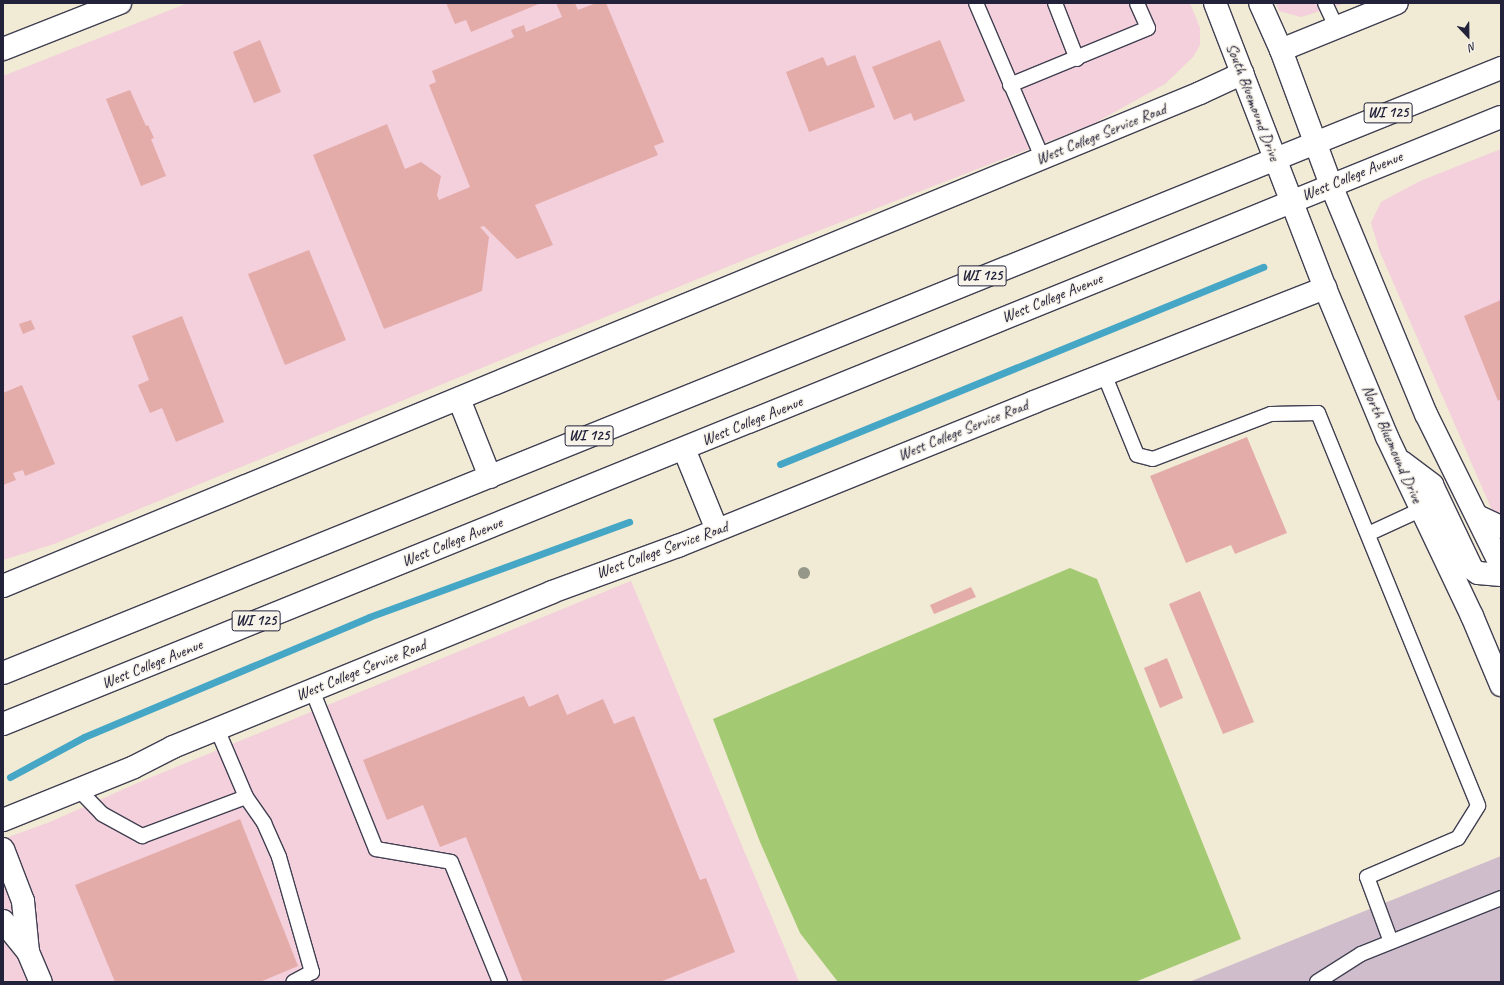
<!DOCTYPE html>
<style>
body{margin:0}
#map{position:relative;width:1504px;height:985px;overflow:hidden;background:#f1ead4;font-family:Caveat,sans-serif}
div>[style]{position:absolute}
[style*='--x']{left:calc(var(--x)*1px);top:calc(var(--y)*1px);width:calc(var(--w)*1px);rotate:calc(var(--a)*1deg)}
.built>*{inset:0;background:#f4cfdc}
.industrial>*{inset:0;background:#d0bdcc}
.green>*{inset:0;background:#a4c973}
.stream>*{height:7px;margin:-3.5px;padding:0 3.5px;transform-origin:3.5px;border-radius:3.5px;background:#45a7c5}
.building>*{inset:0;background:#e4aca9}
.roads{filter:drop-shadow(1px 0 #414052) drop-shadow(-1px 0 #414052) drop-shadow(0 1px #414052) drop-shadow(0 -1px #414052)}
.service>*{height:14px;margin:-7px;padding:0 7px;transform-origin:7px;border-radius:7px;background:#fff}
.minor>*{height:22px;margin:-11px;padding:0 11px;transform-origin:11px;border-radius:11px;background:#fff}
.tertiary>*{height:22px;margin:-11px;padding:0 11px;transform-origin:11px;border-radius:11px;background:#fff}
.secondary>*{height:22px;margin:-11px;padding:0 11px;transform-origin:11px;border-radius:11px;background:#fff}
.primary>*{height:22px;margin:-11px;padding:0 11px;transform-origin:11px;border-radius:11px;background:#fff}
.trees>*{width:12px;height:12px;margin:-6px;border-radius:50%;background:#959889}
span{translate:-50% -50%;white-space:nowrap;text-align:center;line-height:1.15;-webkit-text-stroke:3px #f7f3e8;paint-order:stroke}
.shield-label span{padding:1px 3px;background:#f7f3e8;border:1px solid;border-radius:3px;-webkit-text-stroke-width:0}
.shield-label{font-size:15px;color:#22223b;font-weight:700}
.street-label{font-size:16px;color:#22223b}
.frame{position:absolute;inset:0;border:4px solid #22223b;pointer-events:none}
.north{position:absolute;left:1448px;top:16px;width:40px;height:40px;-webkit-text-stroke:3px #f7f3e8;paint-order:stroke;rotate:158deg;font-size:11px;font-weight:700;line-height:16px;text-align:center;color:#22223b}
.north::after{content:'';display:block;margin:auto;width:14px;height:18px;background:#22223b;clip-path:polygon(50% 0,100% 100%,50% 72%,0 100%)}
</style>
<div id="map">
<div class="built">
<div style="clip-path:polygon(188px 3px,1190px 3px,1200px 28px,1200px 45px,1193px 57px,1165px 84px,1093px 124px,756px 255px,54px 544px,3px 560px,3px 76px)"></div>
<div style="clip-path:polygon(1276px 3px,1346px 3px,1301px 17px,1279px 11px)"></div>
<div style="clip-path:polygon(1501px 149px,1501px 531px,1380px 252px,1371px 223px,1381px 202px,1420px 181px)"></div>
<div style="clip-path:polygon(631px 581px,799px 982px,3px 982px,3px 839px,50px 822px,142px 781px)"></div>
</div>
<div class="industrial">
<div style="clip-path:polygon(1501px 856px,1501px 982px,1189px 982px)"></div>
</div>
<div class="green">
<div style="clip-path:polygon(1070px 568px,1097px 579px,1241px 939px,1135px 982px,838px 982px,800px 933px,760px 842px,713px 719px)"></div>
</div>
<div class="stream">
<div style="--x:780;--y:464;--w:522;--a:-22.19"></div>
<div style="--x:10;--y:777;--w:84;--a:-28.4"></div>
<div style="--x:84;--y:737;--w:309;--a:-22.8"></div>
<div style="--x:369;--y:617;--w:277;--a:-20.1"></div>
</div>
<div class="building">
<div style="clip-path:polygon(446px 3px,541px 3px,471px 32px,466px 20px,455px 24px)"></div>
<div style="clip-path:polygon(556px 3px,575px 3px,578px 10px,596px 3px,606px 3px,664px 142px,654px 146px,658px 155px,535px 205px,553px 245px,517px 259px,484px 226px,480px 227px,489px 237px,482px 291px,384px 329px,313px 155px,387px 124px,405px 169px,421px 162px,441px 176px,437px 195px,439px 200px,470px 187px,429px 85px,436px 82px,432px 71px,514px 37px,511px 30px,524px 25px,526px 32px,562px 17px)"></div>
<div style="clip-path:polygon(260px 40px,281px 92px,254px 103px,233px 52px)"></div>
<div style="clip-path:polygon(940px 40px,965px 101px,914px 121px,911px 113px,894px 120px,872px 67px)"></div>
<div style="clip-path:polygon(855px 55px,875px 107px,809px 132px,786px 72px,823px 57px,827px 66px)"></div>
<div style="clip-path:polygon(130px 90px,146px 126px,148px 125px,154px 138px,151px 139px,166px 176px,141px 186px,106px 99px)"></div>
<div style="clip-path:polygon(309px 250px,346px 340px,285px 365px,248px 274px)"></div>
<div style="clip-path:polygon(1501px 300px,1501px 399px,1498px 401px,1464px 316px)"></div>
<div style="clip-path:polygon(182px 316px,224px 422px,176px 442px,162px 408px,150px 413px,138px 385px,149px 380px,132px 336px)"></div>
<div style="clip-path:polygon(31px 320px,35px 329px,23px 334px,19px 324px)"></div>
<div style="clip-path:polygon(22px 385px,55px 464px,25px 476px,23px 470px,13px 473px,16px 480px,3px 485px,3px 393px)"></div>
<div style="clip-path:polygon(1247px 437px,1287px 533px,1235px 554px,1231px 545px,1186px 563px,1150px 476px)"></div>
<div style="clip-path:polygon(971px 587px,976px 597px,934px 614px,930px 605px)"></div>
<div style="clip-path:polygon(1200px 591px,1254px 722px,1223px 734px,1169px 604px)"></div>
<div style="clip-path:polygon(1167px 658px,1183px 698px,1160px 708px,1144px 668px)"></div>
<div style="clip-path:polygon(558px 694px,567px 715px,603px 699px,614px 724px,634px 716px,700px 880px,706px 878px,735px 952px,660px 982px,523px 982px,466px 837px,440px 847px,423px 805px,387px 820px,363px 760px,524px 696px,529px 707px)"></div>
<div style="clip-path:polygon(240px 819px,298px 966px,260px 982px,115px 982px,75px 885px)"></div>
</div>
<div class="roads">
<div class="service">
<div style="--x:976;--y:3;--w:168;--a:66.8"></div>
<div style="--x:1055;--y:3;--w:60;--a:68.6"></div>
<div style="--x:1325;--y:3;--w:26;--a:65"></div>
<div style="--x:1010;--y:85;--w:149;--a:-22.4"></div>
<div style="--x:1148;--y:28;--w:27;--a:-114"></div>
<div style="--x:1104;--y:374;--w:87;--a:67.8"></div>
<div style="--x:1137;--y:455;--w:16;--a:14"></div>
<div style="--x:1153;--y:459;--w:126;--a:-20.9"></div>
<div style="--x:1271;--y:414;--w:47;--a:-1.2"></div>
<div style="--x:1318;--y:413;--w:424;--a:67.8"></div>
<div style="--x:1478;--y:806;--w:38;--a:122"></div>
<div style="--x:1458;--y:838;--w:99;--a:156.8"></div>
<div style="--x:1367;--y:877;--w:69;--a:69.7"></div>
<div style="--x:1368;--y:534;--w:60;--a:-24.8"></div>
<div style="--x:312;--y:690;--w:171;--a:68.1"></div>
<div style="--x:376;--y:849;--w:76;--a:9.8"></div>
<div style="--x:451;--y:862;--w:130;--a:67.8"></div>
<div style="--x:217;--y:729;--w:74;--a:66.9"></div>
<div style="--x:246;--y:797;--w:32;--a:55"></div>
<div style="--x:264;--y:823;--w:37;--a:66"></div>
<div style="--x:279;--y:857;--w:120;--a:74"></div>
<div style="--x:312;--y:972;--w:21;--a:152"></div>
<div style="--x:79;--y:790;--w:33;--a:46"></div>
<div style="--x:102;--y:814;--w:46;--a:28.8"></div>
<div style="--x:142;--y:836;--w:111;--a:-20.6"></div>
<div style="--x:1317;--y:982;--w:52;--a:-32.5"></div>
<div style="--x:1361;--y:954;--w:151;--a:-21.8"></div>
</div>
<div class="minor">
<div style="--x:3;--y:49;--w:126;--a:-21.5"></div>
<div style="--x:1477;--y:516;--w:26;--a:25"></div>
<div style="--x:3;--y:820;--w:141;--a:-22"></div>
<div style="--x:134;--y:767;--w:44;--a:-27.1"></div>
<div style="--x:173;--y:747;--w:409;--a:-22.2"></div>
<div style="--x:552;--y:592;--w:134;--a:-20.1"></div>
<div style="--x:678;--y:546;--w:384;--a:-22"></div>
<div style="--x:1034;--y:402;--w:313;--a:-21.4"></div>
<div style="--x:3;--y:849;--w:56;--a:69"></div>
<div style="--x:23;--y:901;--w:51;--a:84.4"></div>
<div style="--x:3;--y:921;--w:40;--a:51"></div>
<div style="--x:28;--y:952;--w:33;--a:67"></div>
</div>
<div class="tertiary">
<div style="--x:1281;--y:50;--w:125;--a:-22.1"></div>
<div style="--x:3;--y:586;--w:1295;--a:-22.38"></div>
<div style="--x:1200;--y:93;--w:47;--a:-24.9"></div>
</div>
<div class="secondary">
<div style="--x:1215;--y:3;--w:305;--a:68.9"></div>
<div style="--x:1325;--y:288;--w:161;--a:67.4"></div>
<div style="--x:1387;--y:437;--w:198;--a:64.6"></div>
<div style="--x:1472;--y:616;--w:75;--a:67.2"></div>
<div style="--x:1260;--y:3;--w:51;--a:65.9"></div>
<div style="--x:1281;--y:50;--w:144;--a:69.7"></div>
<div style="--x:1331;--y:185;--w:248;--a:67.5"></div>
<div style="--x:1426;--y:414;--w:169;--a:63.7"></div>
<div style="--x:1402;--y:462;--w:38;--a:37"></div>
<div style="--x:1432;--y:485;--w:93;--a:64.5"></div>
<div style="--x:1472;--y:569;--w:7;--a:34"></div>
<div style="--x:1478;--y:573;--w:23;--a:5"></div>
</div>
<div class="primary">
<div style="--x:459;--y:399;--w:84;--a:68.3"></div>
<div style="--x:684;--y:449;--w:87;--a:67.8"></div>
<div style="--x:3;--y:673;--w:1616;--a:-21.99"></div>
<div style="--x:3;--y:724;--w:1616;--a:-22.06"></div>
</div>
</div>
<div class="trees">
<div style="left:804px;top:573px"></div>
</div>
<div class="shield-label">
<span style="left:1388px;top:113px">WI 125</span>
<span style="left:982px;top:276px">WI 125</span>
<span style="left:589px;top:436px">WI 125</span>
<span style="left:256px;top:621px">WI 125</span>
</div>
<div class="street-label">
<span style="left:1253px;top:102px;rotate:69deg">South Bluemound Drive</span>
<span style="left:1101px;top:134px;rotate:-22deg">West College Service Road</span>
<span style="left:1352px;top:176px;rotate:-22deg">West College Avenue</span>
<span style="left:1052px;top:298px;rotate:-22deg">West College Avenue</span>
<span style="left:752px;top:421px;rotate:-22deg">West College Avenue</span>
<span style="left:963px;top:430px;rotate:-22deg">West College Service Road</span>
<span style="left:1392px;top:444px;rotate:66deg">North Bluemound Drive</span>
<span style="left:452px;top:542px;rotate:-22deg">West College Avenue</span>
<span style="left:662px;top:550px;rotate:-20deg">West College Service Road</span>
<span style="left:152px;top:664px;rotate:-22deg">West College Avenue</span>
<span style="left:361px;top:670px;rotate:-22deg">West College Service Road</span>
</div>
<div class="frame"></div>
<div class="north">N</div>
</div>
